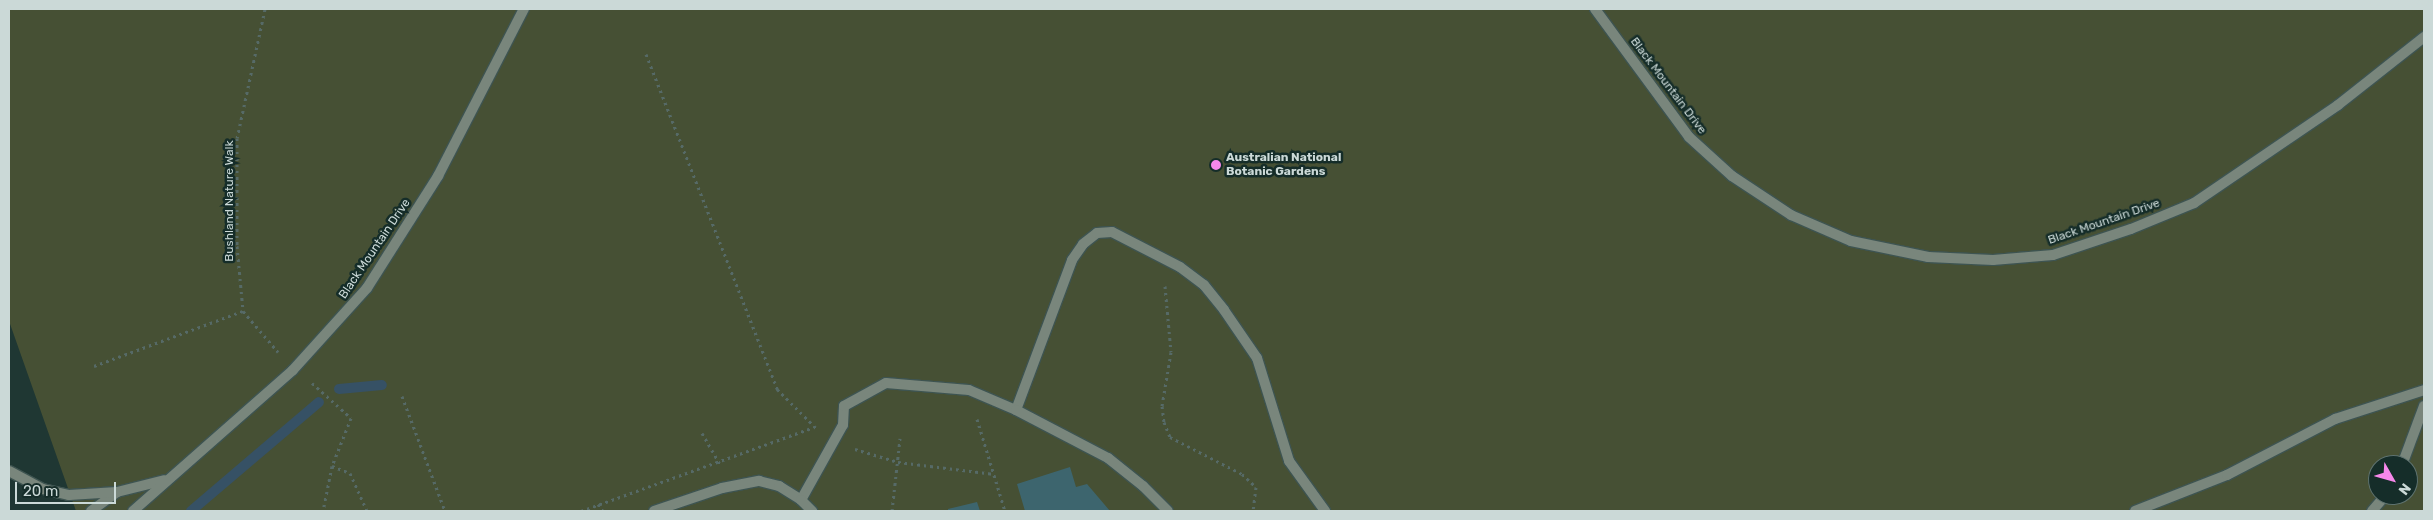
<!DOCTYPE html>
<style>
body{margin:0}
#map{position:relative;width:2433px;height:520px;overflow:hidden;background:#1f3733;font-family:Rubik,sans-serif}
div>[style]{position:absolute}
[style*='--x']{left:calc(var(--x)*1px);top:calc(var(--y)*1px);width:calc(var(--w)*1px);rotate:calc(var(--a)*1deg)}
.green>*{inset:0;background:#465034}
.stream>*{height:10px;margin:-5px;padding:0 5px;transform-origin:5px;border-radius:5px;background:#365165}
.building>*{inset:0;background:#3d656e}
.path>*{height:3px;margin-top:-1.5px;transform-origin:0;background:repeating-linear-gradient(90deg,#566a67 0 2.5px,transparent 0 6.5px)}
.roads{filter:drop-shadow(1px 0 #3e5451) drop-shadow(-1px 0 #3e5451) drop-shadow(0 1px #3e5451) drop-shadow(0 -1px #3e5451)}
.service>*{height:10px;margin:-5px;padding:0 5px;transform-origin:5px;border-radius:5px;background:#79867c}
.minor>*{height:10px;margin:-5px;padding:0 5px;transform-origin:5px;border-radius:5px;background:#79867c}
.tertiary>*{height:10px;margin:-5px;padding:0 5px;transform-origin:5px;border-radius:5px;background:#79867c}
.dots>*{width:14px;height:14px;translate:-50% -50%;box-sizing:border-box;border:2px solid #152d29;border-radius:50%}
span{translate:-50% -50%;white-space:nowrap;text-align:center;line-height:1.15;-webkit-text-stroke:5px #152d29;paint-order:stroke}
.street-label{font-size:12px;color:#cbd9d7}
.poi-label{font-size:12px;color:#cbd9d7;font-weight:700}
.left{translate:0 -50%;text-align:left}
.frame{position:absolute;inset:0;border:10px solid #cbd9d7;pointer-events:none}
.north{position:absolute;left:2368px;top:455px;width:50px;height:50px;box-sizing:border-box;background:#152d29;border:1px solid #5e726f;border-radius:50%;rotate:128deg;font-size:14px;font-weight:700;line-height:20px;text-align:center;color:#cbd9d7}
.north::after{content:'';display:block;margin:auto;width:18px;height:22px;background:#f788eb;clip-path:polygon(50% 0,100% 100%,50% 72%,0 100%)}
.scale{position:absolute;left:15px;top:482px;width:101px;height:22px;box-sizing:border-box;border:2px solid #cbd9d7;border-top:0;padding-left:6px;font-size:15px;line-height:18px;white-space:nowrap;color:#cbd9d7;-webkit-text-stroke:4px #152d29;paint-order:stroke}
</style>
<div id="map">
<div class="green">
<div style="clip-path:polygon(evenodd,9px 9px,2424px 9px,2424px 511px,76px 511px,9px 321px,9px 9px,2378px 465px,2408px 465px,2408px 495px,2378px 495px,2378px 465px)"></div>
</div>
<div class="stream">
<div style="--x:339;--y:389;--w:43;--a:-5.3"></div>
<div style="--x:191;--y:511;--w:168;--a:-40.4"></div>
</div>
<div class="building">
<div style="clip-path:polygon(1070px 467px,1076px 487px,1087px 484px,1110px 511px,1025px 511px,1017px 484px)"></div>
<div style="clip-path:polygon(977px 502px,980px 511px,948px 511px,948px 509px)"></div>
</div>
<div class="path">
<div style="--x:265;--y:9;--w:132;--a:102.2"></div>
<div style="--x:237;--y:138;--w:108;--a:90"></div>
<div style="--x:237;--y:246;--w:65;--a:84.7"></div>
<div style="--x:243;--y:311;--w:54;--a:49.5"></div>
<div style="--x:646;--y:54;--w:360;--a:68.6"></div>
<div style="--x:777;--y:389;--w:57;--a:45"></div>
<div style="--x:1165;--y:286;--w:66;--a:84.8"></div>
<div style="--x:1171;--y:352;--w:55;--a:99.5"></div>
<div style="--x:1162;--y:406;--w:16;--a:83"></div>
<div style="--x:1164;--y:422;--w:16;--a:68"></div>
<div style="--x:1170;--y:437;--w:81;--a:27.2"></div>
<div style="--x:1242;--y:474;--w:19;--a:43"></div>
<div style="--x:1256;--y:487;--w:24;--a:97"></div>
<div style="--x:94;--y:366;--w:159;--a:-20.3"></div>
<div style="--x:312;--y:383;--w:52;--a:41.9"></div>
<div style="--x:351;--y:418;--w:52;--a:111.6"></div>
<div style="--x:332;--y:466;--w:46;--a:101.3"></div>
<div style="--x:402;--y:396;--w:123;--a:69.5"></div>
<div style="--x:977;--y:419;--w:96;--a:73.1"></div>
<div style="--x:702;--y:433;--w:38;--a:60"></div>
<div style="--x:855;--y:449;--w:45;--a:16.8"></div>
<div style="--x:898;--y:462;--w:97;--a:7.1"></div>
<div style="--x:332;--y:466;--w:19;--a:21"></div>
<div style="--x:350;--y:473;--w:42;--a:65.9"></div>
<div style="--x:598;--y:504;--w:9;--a:54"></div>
<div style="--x:581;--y:511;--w:248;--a:-19.8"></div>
<div style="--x:892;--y:511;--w:73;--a:-83.7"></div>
</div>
<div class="roads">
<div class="service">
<div style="--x:1016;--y:410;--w:160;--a:-69.5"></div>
<div style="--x:1072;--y:260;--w:19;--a:-55"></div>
<div style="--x:1083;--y:244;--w:18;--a:-38"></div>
<div style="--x:1097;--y:233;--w:15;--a:-4"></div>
<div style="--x:1112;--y:232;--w:76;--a:27.2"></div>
<div style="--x:1180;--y:267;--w:30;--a:37"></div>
<div style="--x:1204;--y:285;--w:32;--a:51"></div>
<div style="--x:1224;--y:310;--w:58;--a:55.5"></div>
<div style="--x:1257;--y:358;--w:108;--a:72.7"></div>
<div style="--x:1289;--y:461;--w:62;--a:54.2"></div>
<div style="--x:2402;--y:465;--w:63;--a:-69.6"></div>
<div style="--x:801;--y:500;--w:86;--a:-60.8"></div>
<div style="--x:843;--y:425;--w:19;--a:-87"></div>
<div style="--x:844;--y:406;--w:48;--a:-28.7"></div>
<div style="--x:886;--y:383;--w:83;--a:4.8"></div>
<div style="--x:969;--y:390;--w:51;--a:23.1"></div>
<div style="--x:1016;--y:410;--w:104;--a:27.6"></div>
<div style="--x:1108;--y:458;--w:45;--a:38.7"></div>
<div style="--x:1143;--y:486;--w:35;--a:45"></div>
<div style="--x:654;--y:511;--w:72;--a:-18.7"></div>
<div style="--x:722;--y:488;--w:38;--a:-11"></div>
<div style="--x:759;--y:481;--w:21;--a:14"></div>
<div style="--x:779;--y:486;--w:26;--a:32"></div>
<div style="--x:801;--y:500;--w:16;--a:45"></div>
<div style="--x:2135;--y:511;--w:99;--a:-21.4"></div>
<div style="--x:2227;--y:475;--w:122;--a:-27.4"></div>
<div style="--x:2335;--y:419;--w:94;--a:-18"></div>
<div style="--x:2372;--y:511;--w:21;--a:-49"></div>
</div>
<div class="minor">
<div style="--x:1595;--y:9;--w:159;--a:53.7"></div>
<div style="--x:1689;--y:137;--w:58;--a:42.2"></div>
<div style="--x:1732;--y:176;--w:71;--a:33.5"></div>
<div style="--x:1791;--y:215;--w:65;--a:23.4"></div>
<div style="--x:1851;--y:241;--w:79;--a:11.7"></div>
<div style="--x:1928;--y:257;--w:65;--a:2.6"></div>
<div style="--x:1993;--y:260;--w:60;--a:-4.8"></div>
<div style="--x:2053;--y:255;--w:82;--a:-18.4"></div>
<div style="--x:2131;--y:229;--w:68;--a:-22.4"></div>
<div style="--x:2194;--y:203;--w:174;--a:-34.2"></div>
<div style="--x:2338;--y:105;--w:110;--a:-38.3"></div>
<div style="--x:91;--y:511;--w:32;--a:-36"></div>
<div style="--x:117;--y:492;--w:49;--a:-14"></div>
<div style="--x:133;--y:511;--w:213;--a:-41.4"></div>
<div style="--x:293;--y:370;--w:110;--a:-47.9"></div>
<div style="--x:367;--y:288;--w:133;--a:-57.6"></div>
<div style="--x:438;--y:176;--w:188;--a:-62.8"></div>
</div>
<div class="tertiary">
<div style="--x:9;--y:471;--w:38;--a:28"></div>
<div style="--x:43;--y:489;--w:27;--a:13"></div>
<div style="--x:69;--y:495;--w:48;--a:-3.6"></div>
</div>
</div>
<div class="dots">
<div style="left:1216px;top:165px;background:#f788eb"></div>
</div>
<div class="street-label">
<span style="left:1668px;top:86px;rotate:53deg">Black Mountain Drive</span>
<span style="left:230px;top:201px;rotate:-90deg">Bushland Nature Walk</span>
<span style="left:2104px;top:222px;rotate:-19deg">Black Mountain Drive</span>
<span style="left:375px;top:249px;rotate:-56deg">Black Mountain Drive</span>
</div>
<div class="poi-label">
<span class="left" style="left:1226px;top:165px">Australian National<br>Botanic Gardens</span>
</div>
<div class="frame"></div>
<div class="north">N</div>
<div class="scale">20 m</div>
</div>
